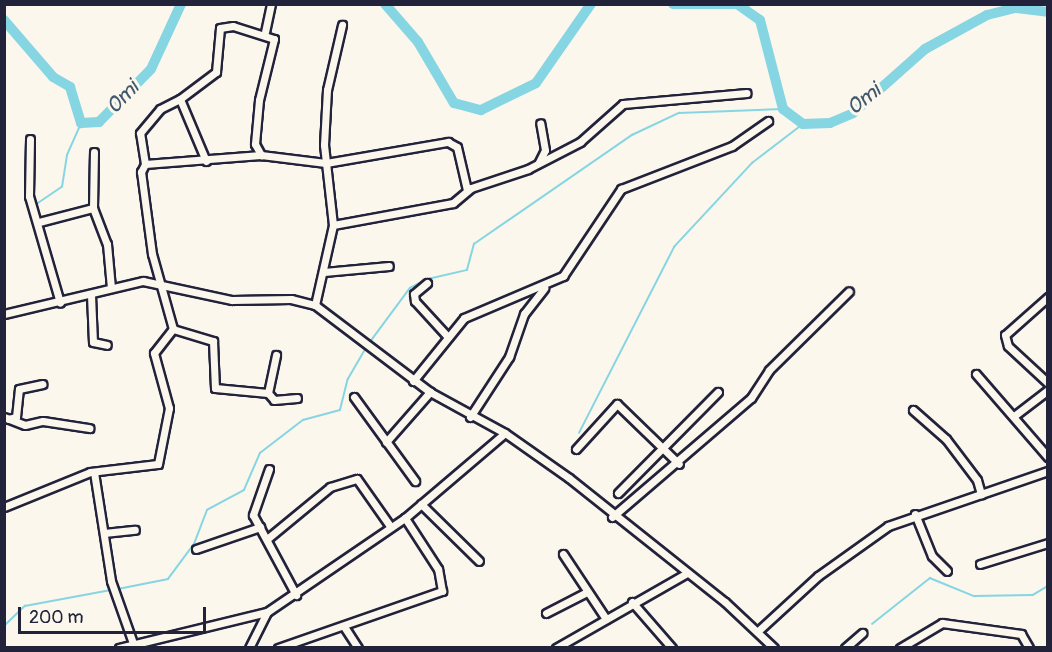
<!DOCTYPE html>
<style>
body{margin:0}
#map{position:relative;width:1052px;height:652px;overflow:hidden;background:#fbf7ec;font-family:Pangolin,sans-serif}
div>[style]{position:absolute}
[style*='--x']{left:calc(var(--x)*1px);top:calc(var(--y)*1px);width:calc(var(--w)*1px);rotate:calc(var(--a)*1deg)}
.stream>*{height:1.5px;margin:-0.75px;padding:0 0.75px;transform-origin:0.75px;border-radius:0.75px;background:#86d5e3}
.river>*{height:10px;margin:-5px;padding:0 5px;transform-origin:5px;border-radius:5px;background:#86d5e3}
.roads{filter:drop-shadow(2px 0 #22223b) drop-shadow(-2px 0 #22223b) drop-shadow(0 2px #22223b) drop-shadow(0 -2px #22223b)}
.minor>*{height:7px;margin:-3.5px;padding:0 3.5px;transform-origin:3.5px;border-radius:3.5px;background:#fbf7ec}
span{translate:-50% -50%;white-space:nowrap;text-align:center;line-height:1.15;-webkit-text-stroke:6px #fbf7ec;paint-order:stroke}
.water-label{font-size:21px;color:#40586d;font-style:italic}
.frame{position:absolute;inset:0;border:6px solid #22223b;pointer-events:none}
.scale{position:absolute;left:18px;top:607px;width:188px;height:27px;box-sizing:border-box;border:3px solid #22223b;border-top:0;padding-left:8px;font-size:18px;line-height:21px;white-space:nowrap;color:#22223b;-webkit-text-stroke:4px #fbf7ec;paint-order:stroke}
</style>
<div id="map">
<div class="stream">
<div style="--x:35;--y:205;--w:32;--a:-34"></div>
<div style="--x:62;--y:187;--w:32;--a:-81"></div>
<div style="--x:67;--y:155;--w:35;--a:-66"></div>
<div style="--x:428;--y:279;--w:40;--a:-13"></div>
<div style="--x:467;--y:270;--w:27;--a:-75"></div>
<div style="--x:474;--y:244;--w:192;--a:-34.6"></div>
<div style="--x:632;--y:135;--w:52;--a:-25.1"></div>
<div style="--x:679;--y:113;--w:104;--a:-2.2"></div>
<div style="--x:370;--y:342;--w:67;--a:-53.5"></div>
<div style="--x:410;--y:288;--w:16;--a:-27"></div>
<div style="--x:579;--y:433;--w:209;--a:-62.9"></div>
<div style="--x:674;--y:247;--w:115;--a:-47.1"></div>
<div style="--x:752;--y:163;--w:64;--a:-37.4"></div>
<div style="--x:118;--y:589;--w:51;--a:-11.3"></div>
<div style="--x:168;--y:579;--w:44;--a:-53.4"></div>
<div style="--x:194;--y:544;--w:36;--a:-69"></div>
<div style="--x:207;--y:510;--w:42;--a:-28.4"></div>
<div style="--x:244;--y:490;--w:40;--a:-66.6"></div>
<div style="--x:260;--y:453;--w:54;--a:-37.5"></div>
<div style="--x:303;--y:420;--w:38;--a:-15"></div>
<div style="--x:340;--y:410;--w:32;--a:-76"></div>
<div style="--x:348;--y:379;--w:36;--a:-60"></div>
<div style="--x:872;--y:624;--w:74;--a:-38.4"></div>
<div style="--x:930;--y:578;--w:48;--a:22.2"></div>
<div style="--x:974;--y:596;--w:59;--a:-1"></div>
<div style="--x:1033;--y:595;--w:17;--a:-31"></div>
<div style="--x:4;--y:626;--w:29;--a:-44"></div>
<div style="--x:25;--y:606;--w:87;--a:-10.5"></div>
</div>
<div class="river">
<div style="--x:385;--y:4;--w:50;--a:49"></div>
<div style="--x:418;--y:42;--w:71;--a:59.5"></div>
<div style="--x:454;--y:103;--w:28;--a:15"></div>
<div style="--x:481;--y:110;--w:61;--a:-26.1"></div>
<div style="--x:536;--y:83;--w:96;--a:-55.2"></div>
<div style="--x:673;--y:4;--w:64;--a:0"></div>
<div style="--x:737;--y:4;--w:28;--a:35"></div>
<div style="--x:760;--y:20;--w:92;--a:75.5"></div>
<div style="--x:783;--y:109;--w:25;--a:37"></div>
<div style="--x:803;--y:124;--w:27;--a:-2"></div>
<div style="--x:830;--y:123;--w:25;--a:-23"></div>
<div style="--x:853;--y:113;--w:96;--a:-41.6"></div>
<div style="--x:925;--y:49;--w:71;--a:-28.7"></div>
<div style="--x:987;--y:15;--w:30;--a:-14"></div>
<div style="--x:1016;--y:8;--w:32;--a:7"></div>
<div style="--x:4;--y:20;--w:75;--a:49.3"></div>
<div style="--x:53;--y:77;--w:20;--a:30"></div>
<div style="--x:70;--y:87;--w:38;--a:73"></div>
<div style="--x:81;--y:123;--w:18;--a:-3"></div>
<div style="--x:99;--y:122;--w:74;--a:-45.5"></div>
<div style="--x:151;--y:69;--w:72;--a:-65.2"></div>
</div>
<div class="roads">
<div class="minor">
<div style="--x:265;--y:32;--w:29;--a:-78"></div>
<div style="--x:30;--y:139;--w:57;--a:91"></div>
<div style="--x:29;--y:196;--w:111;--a:73.8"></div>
<div style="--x:206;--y:161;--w:67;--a:-112.8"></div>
<div style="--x:180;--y:99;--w:45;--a:-36.9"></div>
<div style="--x:216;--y:72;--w:44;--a:-84.8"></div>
<div style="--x:220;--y:28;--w:13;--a:-9"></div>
<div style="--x:233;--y:26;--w:43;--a:17.6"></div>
<div style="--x:274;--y:39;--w:63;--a:103.8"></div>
<div style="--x:259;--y:100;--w:44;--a:95.2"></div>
<div style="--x:255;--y:144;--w:13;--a:61"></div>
<div style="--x:539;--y:162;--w:13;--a:-63"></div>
<div style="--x:545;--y:150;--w:27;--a:-100"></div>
<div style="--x:145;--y:164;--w:31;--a:-99"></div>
<div style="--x:140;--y:133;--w:31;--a:-50"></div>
<div style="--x:160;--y:109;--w:22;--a:-27"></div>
<div style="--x:93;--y:208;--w:56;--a:-89"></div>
<div style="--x:39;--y:222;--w:56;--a:-14.5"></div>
<div style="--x:93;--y:208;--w:39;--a:69"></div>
<div style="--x:107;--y:244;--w:44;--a:84.8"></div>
<div style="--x:333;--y:225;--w:122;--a:-10.4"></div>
<div style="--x:453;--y:203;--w:23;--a:-40"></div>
<div style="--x:471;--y:188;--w:60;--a:-18.4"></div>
<div style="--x:528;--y:169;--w:59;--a:-27.4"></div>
<div style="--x:580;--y:142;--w:57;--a:-41.5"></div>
<div style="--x:623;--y:104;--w:124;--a:-5.1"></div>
<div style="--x:324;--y:272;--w:65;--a:-5.3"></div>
<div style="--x:427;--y:283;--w:17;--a:140"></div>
<div style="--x:414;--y:294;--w:7;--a:82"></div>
<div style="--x:415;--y:301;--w:49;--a:47.5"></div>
<div style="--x:91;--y:295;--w:47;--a:87.6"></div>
<div style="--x:93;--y:342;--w:14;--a:12"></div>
<div style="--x:1048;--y:297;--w:57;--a:138.5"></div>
<div style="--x:1005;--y:335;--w:11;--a:75"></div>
<div style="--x:1008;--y:346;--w:54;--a:42.8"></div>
<div style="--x:315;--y:305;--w:82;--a:-77.3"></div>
<div style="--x:333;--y:225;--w:81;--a:-96.4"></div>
<div style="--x:324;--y:145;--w:55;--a:-86.9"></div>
<div style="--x:327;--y:90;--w:67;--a:-77"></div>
<div style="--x:4;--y:314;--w:143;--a:-13.4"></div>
<div style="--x:143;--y:281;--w:91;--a:12.1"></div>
<div style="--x:232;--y:300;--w:59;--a:-1"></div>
<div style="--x:291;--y:299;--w:25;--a:14"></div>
<div style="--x:315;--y:305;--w:144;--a:37.1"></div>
<div style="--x:430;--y:392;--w:85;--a:28.7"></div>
<div style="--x:505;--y:433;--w:78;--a:35.1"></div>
<div style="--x:569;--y:478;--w:199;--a:38.5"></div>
<div style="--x:725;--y:602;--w:67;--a:43.2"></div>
<div style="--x:173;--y:329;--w:42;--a:16.7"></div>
<div style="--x:213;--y:341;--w:47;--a:87.6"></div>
<div style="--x:215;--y:388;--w:53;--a:5.4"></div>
<div style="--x:268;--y:393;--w:9;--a:49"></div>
<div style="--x:274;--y:400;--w:23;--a:-5"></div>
<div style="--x:976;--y:374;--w:110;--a:49.1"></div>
<div style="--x:413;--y:381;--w:81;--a:-51"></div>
<div style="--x:464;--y:318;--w:108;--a:-23"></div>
<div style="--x:563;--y:276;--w:105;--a:-56.3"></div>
<div style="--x:621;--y:189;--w:119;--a:-21.2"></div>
<div style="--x:732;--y:146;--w:44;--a:-34.8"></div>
<div style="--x:268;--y:393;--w:39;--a:-78"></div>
<div style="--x:354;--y:397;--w:104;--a:54"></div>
<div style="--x:913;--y:410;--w:44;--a:41.3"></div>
<div style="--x:946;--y:439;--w:51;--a:52.9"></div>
<div style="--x:977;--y:480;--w:15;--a:74"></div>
<div style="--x:1014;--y:416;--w:43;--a:-37.4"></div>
<div style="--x:4;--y:417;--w:22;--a:21"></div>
<div style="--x:25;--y:425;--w:18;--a:-13"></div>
<div style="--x:43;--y:421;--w:47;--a:8.7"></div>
<div style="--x:470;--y:417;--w:72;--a:-57"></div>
<div style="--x:509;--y:357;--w:46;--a:-70.8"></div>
<div style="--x:524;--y:314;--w:33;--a:-52"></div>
<div style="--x:8;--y:419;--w:8;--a:-14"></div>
<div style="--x:16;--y:417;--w:28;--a:-84"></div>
<div style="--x:19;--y:389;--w:24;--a:-12"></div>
<div style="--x:386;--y:442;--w:67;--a:-48.7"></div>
<div style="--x:576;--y:449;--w:61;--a:-47.7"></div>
<div style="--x:617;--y:404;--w:86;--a:44.1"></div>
<div style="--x:269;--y:469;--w:49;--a:109.2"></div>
<div style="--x:253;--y:515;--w:91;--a:61.7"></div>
<div style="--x:94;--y:472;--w:110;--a:81.1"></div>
<div style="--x:111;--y:581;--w:66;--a:70.5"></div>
<div style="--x:618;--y:493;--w:142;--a:-45.3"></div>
<div style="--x:421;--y:504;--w:81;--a:44.5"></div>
<div style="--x:4;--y:507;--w:93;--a:-22.1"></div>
<div style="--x:90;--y:472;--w:68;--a:-6.7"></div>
<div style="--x:158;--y:464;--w:57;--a:-78.9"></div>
<div style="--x:169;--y:408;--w:57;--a:-105.3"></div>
<div style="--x:154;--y:353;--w:31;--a:-52"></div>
<div style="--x:173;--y:329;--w:78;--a:-105.6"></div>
<div style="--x:152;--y:254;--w:83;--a:-97.6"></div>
<div style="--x:141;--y:172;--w:9;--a:-63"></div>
<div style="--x:145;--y:164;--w:116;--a:-4.4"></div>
<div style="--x:261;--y:155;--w:65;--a:7"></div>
<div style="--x:326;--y:163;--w:124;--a:-9.8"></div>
<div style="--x:448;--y:142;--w:10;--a:29"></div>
<div style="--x:457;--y:147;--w:44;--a:76.9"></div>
<div style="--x:915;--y:514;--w:45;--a:68"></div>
<div style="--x:932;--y:556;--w:21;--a:45"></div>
<div style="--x:612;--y:517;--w:183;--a:-40.6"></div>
<div style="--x:751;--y:398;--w:33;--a:-57"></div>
<div style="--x:769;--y:370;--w:112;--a:-44.6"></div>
<div style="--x:104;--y:533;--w:31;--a:-6"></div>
<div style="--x:267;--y:539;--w:82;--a:-39.5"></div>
<div style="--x:330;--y:487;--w:28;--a:-17"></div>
<div style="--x:357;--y:479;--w:57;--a:54.9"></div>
<div style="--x:196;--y:549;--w:68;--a:-19"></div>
<div style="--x:563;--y:554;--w:78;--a:56.5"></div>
<div style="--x:980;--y:564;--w:71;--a:-17.2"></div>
<div style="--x:632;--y:602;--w:61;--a:49"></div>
<div style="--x:546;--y:613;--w:44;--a:-27.1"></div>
<div style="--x:345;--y:628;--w:24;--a:57"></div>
<div style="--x:758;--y:631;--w:81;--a:-42.5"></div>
<div style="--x:818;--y:576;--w:86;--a:-35.5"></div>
<div style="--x:888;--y:526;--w:169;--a:-19"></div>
<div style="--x:119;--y:648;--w:152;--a:-13.7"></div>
<div style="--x:249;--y:648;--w:40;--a:-63.4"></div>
<div style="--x:267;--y:612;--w:167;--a:-34.3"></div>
<div style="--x:405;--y:518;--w:131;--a:-40.4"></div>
<div style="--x:278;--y:648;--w:174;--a:-19.2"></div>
<div style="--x:442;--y:591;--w:22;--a:-100"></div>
<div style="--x:438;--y:569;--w:61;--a:-122.9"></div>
<div style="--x:556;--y:648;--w:151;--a:-29.8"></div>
<div style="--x:845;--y:648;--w:23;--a:-41"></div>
<div style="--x:900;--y:648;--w:49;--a:-30.8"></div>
<div style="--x:942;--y:623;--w:80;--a:7.9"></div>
<div style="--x:1021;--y:634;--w:16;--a:60"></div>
</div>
</div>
<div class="water-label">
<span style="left:123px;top:98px;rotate:-46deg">Omi</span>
<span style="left:864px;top:100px;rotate:-39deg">Omi</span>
</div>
<div class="frame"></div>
<div class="scale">200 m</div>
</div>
